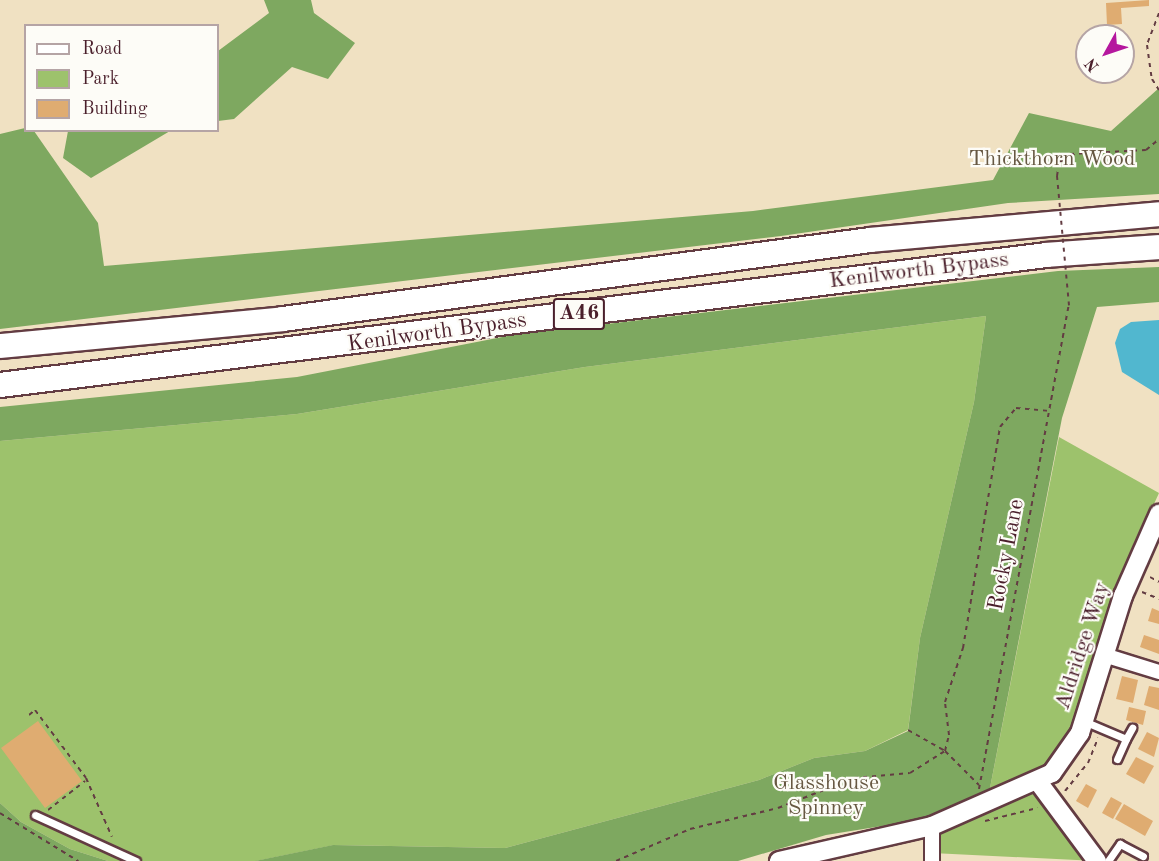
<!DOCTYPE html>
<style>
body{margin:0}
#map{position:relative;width:1159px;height:861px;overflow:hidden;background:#f0e1c2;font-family:"Old Standard TT",serif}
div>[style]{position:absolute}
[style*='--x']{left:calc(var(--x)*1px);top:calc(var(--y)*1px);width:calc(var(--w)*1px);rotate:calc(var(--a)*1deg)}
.green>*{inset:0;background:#9dc26c}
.forest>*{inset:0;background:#7ea860}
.water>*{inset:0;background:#51b7cf}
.building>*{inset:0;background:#dfac71}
.path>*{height:2px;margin-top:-1px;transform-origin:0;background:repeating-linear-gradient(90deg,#633c42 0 4.5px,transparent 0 9px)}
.roads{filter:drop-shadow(2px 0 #633c42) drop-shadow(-2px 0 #633c42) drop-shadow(0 2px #633c42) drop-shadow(0 -2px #633c42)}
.service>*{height:7px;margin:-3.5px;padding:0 3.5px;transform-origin:3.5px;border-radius:3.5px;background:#fff}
.minor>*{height:14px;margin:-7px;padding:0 7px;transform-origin:7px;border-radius:7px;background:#fff}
.tertiary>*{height:18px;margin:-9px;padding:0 9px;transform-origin:9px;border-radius:9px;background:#fff}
.trunk>*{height:24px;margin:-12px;padding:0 12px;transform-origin:12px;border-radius:12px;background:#fff}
.path-bridge>*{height:2px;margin-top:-1px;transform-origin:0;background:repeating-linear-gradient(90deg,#633c42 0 4.5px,transparent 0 9px)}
span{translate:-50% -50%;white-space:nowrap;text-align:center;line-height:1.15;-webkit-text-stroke:4.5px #fdfcf7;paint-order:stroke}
.shield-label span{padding:2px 4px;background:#fdfcf7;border:2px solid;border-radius:4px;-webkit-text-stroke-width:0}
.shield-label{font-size:21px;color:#4a1f2b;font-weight:700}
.park-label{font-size:22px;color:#675842}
.street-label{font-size:22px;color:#4a1f2b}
.legend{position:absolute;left:24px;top:24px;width:195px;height:108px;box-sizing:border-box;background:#fdfcf7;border:2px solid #b5a4a5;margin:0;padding:8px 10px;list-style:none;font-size:18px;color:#4a1f2b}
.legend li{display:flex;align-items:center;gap:12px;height:30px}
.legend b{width:30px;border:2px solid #b5a4a5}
.north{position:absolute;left:1075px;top:24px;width:60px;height:60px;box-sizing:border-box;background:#fdfcf7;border:2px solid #b5a4a5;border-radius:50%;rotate:230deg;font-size:16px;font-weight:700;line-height:24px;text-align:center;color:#4a1f2b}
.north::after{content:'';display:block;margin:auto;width:21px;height:27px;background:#b5179e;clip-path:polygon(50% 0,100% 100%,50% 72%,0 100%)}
</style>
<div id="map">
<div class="green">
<div style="clip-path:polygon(986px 316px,974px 402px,920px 638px,908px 730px,865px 751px,814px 758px,759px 780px,505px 848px,334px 845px,256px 861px,108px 861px,70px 849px,21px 822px,0 803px,0 441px,297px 414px,585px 367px)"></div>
<div style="clip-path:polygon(1059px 437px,1159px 493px,1127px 563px,1068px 741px,1044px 768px,989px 793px)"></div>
<div style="clip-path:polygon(1039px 783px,1097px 861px,932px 853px,932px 826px)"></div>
</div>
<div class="forest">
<div style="clip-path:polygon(264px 0,311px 0,314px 13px,355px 43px,328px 79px,292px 67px,234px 119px,218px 121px,218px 51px,269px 13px)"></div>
<div style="clip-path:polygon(1159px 88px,1159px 194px,1008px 203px,781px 236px,0 329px,0 134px,25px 128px,34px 131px,98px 223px,104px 266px,753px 211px,993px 180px,1029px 113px,1111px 131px)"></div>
<div style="clip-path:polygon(68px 131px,68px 130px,170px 131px,91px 178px,63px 158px)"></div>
<div style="clip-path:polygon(1159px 267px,1159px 302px,1097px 307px,1062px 418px,989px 793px,932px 818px,826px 835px,738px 861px,255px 861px,333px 845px,505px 848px,759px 780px,814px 758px,865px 751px,908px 731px,920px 638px,974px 402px,986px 316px,585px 367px,297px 414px,0 441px,0 407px,297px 377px,513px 335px,1058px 271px)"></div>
<div style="clip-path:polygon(0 803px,21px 822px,70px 849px,108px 861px,0 861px)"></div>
</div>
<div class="water">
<div style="clip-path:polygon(1159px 320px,1159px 395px,1122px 372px,1115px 343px,1120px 329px,1131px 322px)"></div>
</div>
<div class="building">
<div style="clip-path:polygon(1149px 0,1149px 6px,1121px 8px,1122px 24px,1107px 25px,1106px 3px)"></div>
<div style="clip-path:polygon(1152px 608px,1159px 611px,1159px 624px,1148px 621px)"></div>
<div style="clip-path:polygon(1144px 635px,1159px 640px,1159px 654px,1140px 647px)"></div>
<div style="clip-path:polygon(1122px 676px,1138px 680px,1133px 703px,1116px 699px)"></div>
<div style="clip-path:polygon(1149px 686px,1159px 688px,1159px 710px,1144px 705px)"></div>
<div style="clip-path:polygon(1129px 707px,1146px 711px,1143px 725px,1126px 720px)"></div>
<div style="clip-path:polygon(38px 721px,82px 781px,45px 808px,1px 748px)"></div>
<div style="clip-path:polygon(1147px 732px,1159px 738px,1154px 757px,1138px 749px)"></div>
<div style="clip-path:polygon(1136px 757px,1154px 766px,1144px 784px,1126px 774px)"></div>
<div style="clip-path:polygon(1086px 784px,1097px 790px,1088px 808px,1076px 801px)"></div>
<div style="clip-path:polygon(1111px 797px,1122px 803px,1113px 819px,1102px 813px)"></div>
<div style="clip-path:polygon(1124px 804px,1153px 821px,1145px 836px,1115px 819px)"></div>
</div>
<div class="path">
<div style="--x:1159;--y:13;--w:34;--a:111"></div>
<div style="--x:1147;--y:45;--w:34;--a:82"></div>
<div style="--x:1152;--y:79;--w:13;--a:58"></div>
<div style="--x:1057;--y:176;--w:13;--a:-81"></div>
<div style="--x:1059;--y:163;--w:14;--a:-39"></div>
<div style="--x:1070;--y:154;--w:76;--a:-3"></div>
<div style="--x:1146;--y:150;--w:17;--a:-40"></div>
<div style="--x:1150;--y:577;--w:10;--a:29"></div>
<div style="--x:1142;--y:592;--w:18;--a:22"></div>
<div style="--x:29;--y:715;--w:8;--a:-40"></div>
<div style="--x:35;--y:710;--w:85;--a:53.1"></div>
<div style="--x:86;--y:778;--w:64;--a:66.2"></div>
<div style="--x:908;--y:730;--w:43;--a:29.6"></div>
<div style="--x:945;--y:751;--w:16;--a:-76"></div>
<div style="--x:949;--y:735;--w:33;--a:-97"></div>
<div style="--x:945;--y:702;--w:57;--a:-71.6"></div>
<div style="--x:963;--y:648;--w:224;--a:-80.5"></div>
<div style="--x:1000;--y:427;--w:25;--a:-50"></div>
<div style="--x:1016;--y:408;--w:33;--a:5"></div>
<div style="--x:979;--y:789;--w:492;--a:-79.5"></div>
<div style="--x:1065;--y:791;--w:36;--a:-51"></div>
<div style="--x:1088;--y:763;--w:27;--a:-68"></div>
<div style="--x:48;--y:810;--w:47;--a:-38.1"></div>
<div style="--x:0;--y:813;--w:92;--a:31.6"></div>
<div style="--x:985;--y:821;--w:54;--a:-14"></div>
<div style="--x:616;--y:861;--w:81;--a:-23.4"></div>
<div style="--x:690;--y:829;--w:90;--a:-13.4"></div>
<div style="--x:778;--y:808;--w:82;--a:-21.5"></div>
<div style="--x:854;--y:778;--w:56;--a:-5.1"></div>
<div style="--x:910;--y:773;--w:41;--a:-32.2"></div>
<div style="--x:945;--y:751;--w:48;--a:45"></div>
</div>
<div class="roads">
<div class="service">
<div style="--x:1086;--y:722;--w:43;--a:23"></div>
<div style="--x:1126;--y:739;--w:22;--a:114"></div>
<div style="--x:1126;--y:739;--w:13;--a:-61"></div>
<div style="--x:35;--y:815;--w:111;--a:24.5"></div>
<div style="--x:1108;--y:861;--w:21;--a:-55"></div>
<div style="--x:1120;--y:844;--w:26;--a:28"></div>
</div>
<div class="minor">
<div style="--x:1104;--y:655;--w:58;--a:17.2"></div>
<div style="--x:932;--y:861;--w:35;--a:-90"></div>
</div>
<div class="tertiary">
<div style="--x:1039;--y:783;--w:97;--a:53.4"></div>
<div style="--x:779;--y:861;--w:157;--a:-12.9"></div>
<div style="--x:932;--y:826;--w:131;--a:-23.8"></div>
<div style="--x:1052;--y:773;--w:49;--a:-55"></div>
<div style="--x:1080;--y:733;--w:144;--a:-72.6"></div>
<div style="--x:1123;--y:596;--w:90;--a:-66.3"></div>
</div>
<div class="trunk">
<div style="--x:0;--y:346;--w:284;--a:-5.4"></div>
<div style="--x:283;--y:319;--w:592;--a:-7.66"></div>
<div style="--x:870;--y:240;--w:290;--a:-5.1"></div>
<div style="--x:0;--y:385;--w:1054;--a:-7.08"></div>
<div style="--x:1046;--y:255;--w:113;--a:-4"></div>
</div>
</div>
<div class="path-bridge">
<div style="--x:1057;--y:176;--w:130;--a:84.7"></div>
</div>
<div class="shield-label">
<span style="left:579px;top:314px">A46</span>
</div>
<div class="park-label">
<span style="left:1052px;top:160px">Thickthorn Wood</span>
<span style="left:826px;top:796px">Glasshouse<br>Spinney</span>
</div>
<div class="street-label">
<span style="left:919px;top:271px;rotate:-7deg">Kenilworth Bypass</span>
<span style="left:437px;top:333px;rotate:-8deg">Kenilworth Bypass</span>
<span style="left:1007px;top:555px;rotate:-79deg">Rocky Lane</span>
<span style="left:1083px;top:646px;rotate:-72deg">Aldridge Way</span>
</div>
<ul class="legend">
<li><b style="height:8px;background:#fff"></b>Road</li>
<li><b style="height:16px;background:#9dc26c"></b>Park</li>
<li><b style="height:16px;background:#dfac71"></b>Building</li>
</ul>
<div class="north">N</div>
</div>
